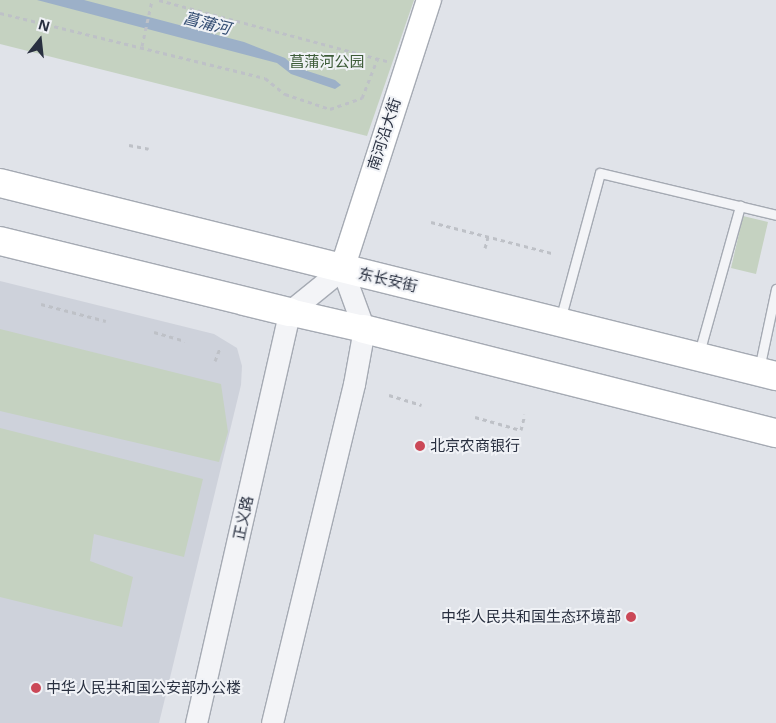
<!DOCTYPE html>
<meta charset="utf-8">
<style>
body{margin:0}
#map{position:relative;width:776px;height:723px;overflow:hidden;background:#e0e3e9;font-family:"Open Sans","Noto Sans SC",sans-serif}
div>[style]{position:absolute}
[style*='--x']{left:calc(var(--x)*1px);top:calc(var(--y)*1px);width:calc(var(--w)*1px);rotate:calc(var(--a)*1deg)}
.built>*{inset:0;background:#ced2db}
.green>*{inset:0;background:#c5d2c1}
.water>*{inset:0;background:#9cb0c8}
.path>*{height:3px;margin-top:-1.5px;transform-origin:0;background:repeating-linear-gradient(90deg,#bec1c7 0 4px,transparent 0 8px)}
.roads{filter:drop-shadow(1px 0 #a5aab3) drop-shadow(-1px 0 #a5aab3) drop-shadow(0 1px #a5aab3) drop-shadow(0 -1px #a5aab3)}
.service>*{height:9px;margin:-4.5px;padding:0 4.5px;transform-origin:4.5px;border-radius:4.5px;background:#f3f4f7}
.tertiary>*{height:21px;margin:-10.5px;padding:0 10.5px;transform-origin:10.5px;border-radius:10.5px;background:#f3f4f7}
.secondary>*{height:24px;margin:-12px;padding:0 12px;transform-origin:12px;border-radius:12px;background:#fff}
.primary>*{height:26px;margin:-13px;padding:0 13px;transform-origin:13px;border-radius:13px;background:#fff}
.trunk>*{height:28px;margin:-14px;padding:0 14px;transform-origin:14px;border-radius:14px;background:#fff}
.dots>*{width:14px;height:14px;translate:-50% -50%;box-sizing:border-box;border:2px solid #f0f2f6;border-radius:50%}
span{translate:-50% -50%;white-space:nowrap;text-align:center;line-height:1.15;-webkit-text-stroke:4px #f0f2f6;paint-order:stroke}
.park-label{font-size:15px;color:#3c5b37}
.street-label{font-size:15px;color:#293040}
.poi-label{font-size:15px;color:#293040}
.left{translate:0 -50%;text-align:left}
.right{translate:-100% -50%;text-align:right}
.water-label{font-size:16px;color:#344e73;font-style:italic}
.north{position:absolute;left:15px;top:15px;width:50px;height:50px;-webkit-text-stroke:4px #f0f2f6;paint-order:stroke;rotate:16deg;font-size:14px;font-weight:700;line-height:20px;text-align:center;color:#293040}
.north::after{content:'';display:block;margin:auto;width:18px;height:22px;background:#293040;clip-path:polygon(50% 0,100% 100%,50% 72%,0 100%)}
</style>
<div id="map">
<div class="built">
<div style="clip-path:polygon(0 281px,214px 334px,237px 348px,242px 366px,241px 385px,159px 723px,0 723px)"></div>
</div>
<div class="green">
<div style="clip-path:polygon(0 0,414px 0,367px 136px,0 44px)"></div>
<div style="clip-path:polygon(743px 216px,768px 222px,756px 274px,731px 268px)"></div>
<div style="clip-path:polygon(0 329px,221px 384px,228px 432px,219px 462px,0 411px)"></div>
<div style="clip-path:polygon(0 428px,203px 479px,184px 557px,94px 534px,90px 561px,133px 577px,122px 627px,0 597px)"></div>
</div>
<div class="water">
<div style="clip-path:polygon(37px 0,84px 0,244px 42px,285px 58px,295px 67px,335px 80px,341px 85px,335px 89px,291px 74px,277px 63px)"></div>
</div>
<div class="path">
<div style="--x:159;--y:0;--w:236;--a:15"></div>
<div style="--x:0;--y:13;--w:273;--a:13.8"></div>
<div style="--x:265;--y:78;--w:26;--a:39"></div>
<div style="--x:285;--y:94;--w:47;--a:18.4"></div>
<div style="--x:330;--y:109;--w:34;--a:-19"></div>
<div style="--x:362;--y:98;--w:41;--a:-68.5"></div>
<div style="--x:142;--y:46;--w:47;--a:-77.7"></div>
<div style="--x:129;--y:145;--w:20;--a:11"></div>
<div style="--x:431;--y:222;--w:125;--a:14.4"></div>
<div style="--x:485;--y:248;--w:11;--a:-75"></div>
<div style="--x:41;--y:304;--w:67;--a:14.7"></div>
<div style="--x:154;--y:332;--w:32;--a:16"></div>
<div style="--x:215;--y:361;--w:14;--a:-69"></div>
<div style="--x:389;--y:395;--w:34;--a:17"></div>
<div style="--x:475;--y:417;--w:48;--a:15.8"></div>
<div style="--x:521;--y:430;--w:16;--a:-76"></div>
</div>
<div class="roads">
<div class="service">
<div style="--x:560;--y:320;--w:152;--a:-74.8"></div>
<div style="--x:600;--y:173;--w:181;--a:13.4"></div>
<div style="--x:699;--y:353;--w:153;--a:-74.4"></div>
<div style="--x:759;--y:369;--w:82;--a:-78"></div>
</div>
<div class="tertiary">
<div style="--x:196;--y:723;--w:421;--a:-77.2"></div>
<div style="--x:289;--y:312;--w:68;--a:-39.1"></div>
<div style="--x:342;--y:269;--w:64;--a:69.9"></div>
<div style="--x:364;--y:329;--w:56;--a:100.3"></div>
<div style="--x:354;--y:384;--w:349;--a:103.6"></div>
</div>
<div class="secondary">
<div style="--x:342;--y:269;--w:283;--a:-72.1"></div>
</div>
<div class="primary">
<div style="--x:289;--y:312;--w:77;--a:12.8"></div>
</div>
<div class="trunk">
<div style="--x:0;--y:183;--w:800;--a:13.97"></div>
<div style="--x:0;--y:241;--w:298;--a:13.8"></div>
<div style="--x:364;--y:329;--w:425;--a:14.2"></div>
</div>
</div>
<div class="dots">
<div style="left:420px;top:446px;background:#cb4857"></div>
<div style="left:631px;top:617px;background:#cb4857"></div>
<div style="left:36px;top:688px;background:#cb4857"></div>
</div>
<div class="park-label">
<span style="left:327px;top:62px">菖蒲河公园</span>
</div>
<div class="street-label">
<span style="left:384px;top:134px;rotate:-72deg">南河沿大街</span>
<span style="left:388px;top:280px;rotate:13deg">东长安街</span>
<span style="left:243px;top:518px;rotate:-78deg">正义路</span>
</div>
<div class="poi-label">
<span class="left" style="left:430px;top:446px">北京农商银行</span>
<span class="right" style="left:621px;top:617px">中华人民共和国生态环境部</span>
<span class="left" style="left:46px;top:688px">中华人民共和国公安部办公楼</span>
</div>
<div class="water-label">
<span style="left:207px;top:23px;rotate:14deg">菖蒲河</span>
</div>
<div class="north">N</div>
</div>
